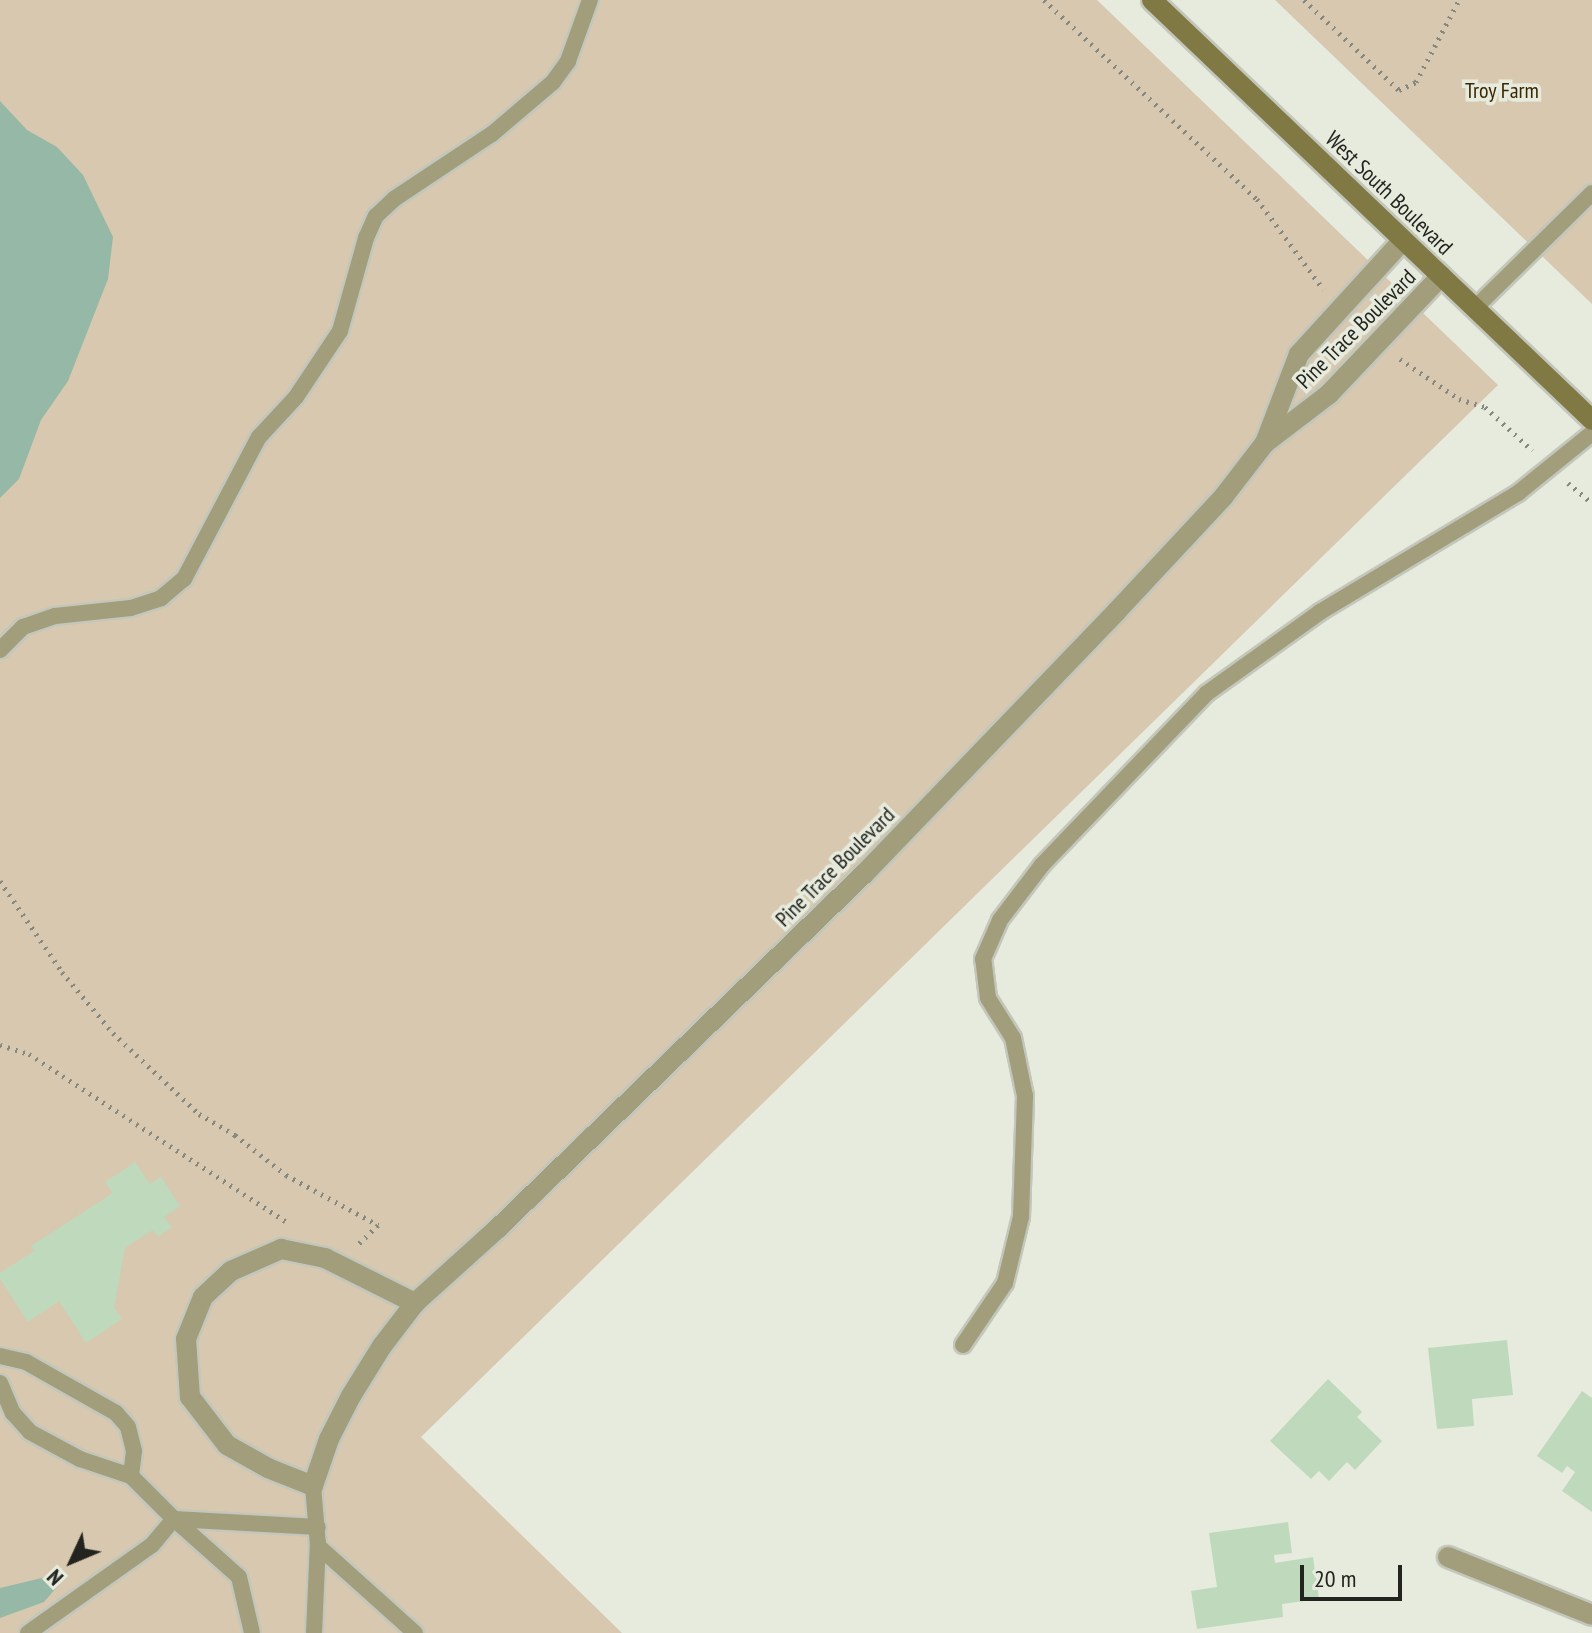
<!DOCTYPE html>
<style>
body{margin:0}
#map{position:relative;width:1592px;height:1633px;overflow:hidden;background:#e6ebdd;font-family:"PT Sans Narrow",sans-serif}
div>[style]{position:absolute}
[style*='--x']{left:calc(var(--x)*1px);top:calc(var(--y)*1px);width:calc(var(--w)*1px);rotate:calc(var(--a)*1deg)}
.green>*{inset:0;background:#d7c8af}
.water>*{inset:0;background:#95b9a6}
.building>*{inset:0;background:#bfd9bc}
.path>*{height:5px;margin-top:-2.5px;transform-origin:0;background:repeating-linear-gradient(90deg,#85887e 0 2px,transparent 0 8px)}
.roads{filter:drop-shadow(2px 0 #c3c7bb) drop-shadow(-2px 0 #c3c7bb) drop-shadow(0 2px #c3c7bb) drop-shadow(0 -2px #c3c7bb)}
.lane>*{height:16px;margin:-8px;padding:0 8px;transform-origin:8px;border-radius:8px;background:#a29d7b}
.street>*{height:20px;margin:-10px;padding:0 10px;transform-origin:10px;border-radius:10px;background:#a29d7b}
.secondary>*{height:20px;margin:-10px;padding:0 10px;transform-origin:10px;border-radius:10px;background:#807944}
span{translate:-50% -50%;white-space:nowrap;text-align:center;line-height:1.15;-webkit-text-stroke:7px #e6ebdd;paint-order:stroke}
.park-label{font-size:22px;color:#3b2800}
.street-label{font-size:22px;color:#23241f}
.north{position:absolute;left:32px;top:1521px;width:80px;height:80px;-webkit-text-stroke:6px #e6ebdd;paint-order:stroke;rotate:226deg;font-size:22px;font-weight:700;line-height:32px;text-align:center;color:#23241f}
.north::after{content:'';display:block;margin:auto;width:28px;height:36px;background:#23241f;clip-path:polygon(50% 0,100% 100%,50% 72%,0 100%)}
.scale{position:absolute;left:1300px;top:1565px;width:102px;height:36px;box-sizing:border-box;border:4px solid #23241f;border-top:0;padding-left:10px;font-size:24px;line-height:28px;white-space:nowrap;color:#23241f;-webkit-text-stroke:6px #e6ebdd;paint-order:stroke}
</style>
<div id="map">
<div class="green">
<div style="clip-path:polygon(0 0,1097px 0,1498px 385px,421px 1437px,622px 1633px,0 1633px)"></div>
<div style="clip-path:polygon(1275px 0,1592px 0,1592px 304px)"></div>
</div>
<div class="water">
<div style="clip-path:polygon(0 101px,27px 130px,57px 147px,83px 175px,113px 237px,108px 279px,68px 381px,41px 420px,19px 479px,0 498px)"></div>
<div style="clip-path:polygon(46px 1577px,63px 1580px,44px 1602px,0 1618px,0 1588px)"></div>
</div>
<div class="building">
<div style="clip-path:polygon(135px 1162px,150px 1184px,161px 1177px,180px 1206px,164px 1217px,172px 1227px,158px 1237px,153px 1230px,125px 1248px,114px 1308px,122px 1319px,86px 1343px,59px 1301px,28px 1322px,0 1279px,0 1273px,34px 1251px,31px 1246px,113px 1193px,105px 1182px)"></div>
<div style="clip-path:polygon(1507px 1340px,1513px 1395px,1472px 1399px,1474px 1426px,1437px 1429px,1428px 1348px)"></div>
<div style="clip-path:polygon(1328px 1379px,1362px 1412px,1357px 1417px,1382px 1441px,1355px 1470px,1347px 1462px,1329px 1481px,1319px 1471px,1311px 1479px,1270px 1441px)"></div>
<div style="clip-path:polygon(1582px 1391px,1592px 1398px,1592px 1512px,1562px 1491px,1575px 1472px,1567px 1466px,1562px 1473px,1537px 1456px)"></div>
<div style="clip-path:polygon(1288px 1522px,1292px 1553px,1274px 1555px,1275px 1563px,1313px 1557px,1319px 1599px,1282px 1604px,1283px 1617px,1197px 1629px,1191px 1591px,1217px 1587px,1209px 1533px)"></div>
</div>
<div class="path">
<div style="--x:1044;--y:0;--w:291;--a:43.1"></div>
<div style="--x:1257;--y:199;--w:112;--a:53.7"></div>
<div style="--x:1304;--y:0;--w:131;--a:43.5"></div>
<div style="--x:1399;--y:90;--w:19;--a:-25"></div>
<div style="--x:1416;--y:82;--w:93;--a:-62.3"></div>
<div style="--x:1400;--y:359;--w:71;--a:34.1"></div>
<div style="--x:1459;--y:399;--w:27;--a:17"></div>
<div style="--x:1485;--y:407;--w:64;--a:42.5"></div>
<div style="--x:1568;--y:483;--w:31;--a:40"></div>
<div style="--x:0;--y:881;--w:110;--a:55.7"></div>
<div style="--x:62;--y:972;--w:80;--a:50.1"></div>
<div style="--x:113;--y:1033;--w:118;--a:43.3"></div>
<div style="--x:199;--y:1114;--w:42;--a:30.3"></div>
<div style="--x:235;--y:1135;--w:65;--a:38.1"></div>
<div style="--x:286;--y:1175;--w:105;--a:28.5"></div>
<div style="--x:378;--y:1225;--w:28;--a:136"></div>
<div style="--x:0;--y:1045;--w:30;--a:17"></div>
<div style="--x:29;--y:1054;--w:306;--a:33.1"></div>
</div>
<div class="roads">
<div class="lane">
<div style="--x:1475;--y:308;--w:164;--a:-44.5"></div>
<div style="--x:0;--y:650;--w:33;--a:-45"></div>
<div style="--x:23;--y:627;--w:34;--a:-19"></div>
<div style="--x:55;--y:616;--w:76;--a:-6"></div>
<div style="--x:131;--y:608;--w:32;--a:-18"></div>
<div style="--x:161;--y:598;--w:30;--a:-40"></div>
<div style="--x:184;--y:579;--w:161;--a:-62.2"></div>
<div style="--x:259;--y:437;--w:54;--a:-47.2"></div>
<div style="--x:296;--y:397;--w:79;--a:-56.3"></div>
<div style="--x:340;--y:331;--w:97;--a:-74.4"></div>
<div style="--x:366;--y:238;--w:24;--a:-66"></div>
<div style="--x:376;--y:216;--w:25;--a:-43"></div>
<div style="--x:394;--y:199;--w:118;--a:-33.6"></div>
<div style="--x:492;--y:134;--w:80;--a:-40.4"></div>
<div style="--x:553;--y:82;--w:26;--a:-54"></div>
<div style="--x:568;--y:61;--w:65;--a:-70.2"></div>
<div style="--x:963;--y:1345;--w:75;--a:-55.9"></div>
<div style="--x:1005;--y:1283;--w:68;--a:-76.4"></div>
<div style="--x:1021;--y:1217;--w:121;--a:-88.1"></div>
<div style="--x:1025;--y:1096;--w:59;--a:-101.7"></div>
<div style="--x:1013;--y:1038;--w:47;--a:-122"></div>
<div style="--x:988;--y:998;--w:39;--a:-97"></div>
<div style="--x:983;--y:959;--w:43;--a:-66.4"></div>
<div style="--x:1000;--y:920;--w:69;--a:-52.6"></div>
<div style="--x:1042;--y:865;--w:238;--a:-46.2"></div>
<div style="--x:1207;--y:693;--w:139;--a:-35.6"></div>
<div style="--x:1320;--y:612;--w:231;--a:-31"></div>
<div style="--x:1518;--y:493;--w:95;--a:-39"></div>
<div style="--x:0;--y:1356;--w:27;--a:13"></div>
<div style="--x:26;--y:1362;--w:103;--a:29.5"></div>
<div style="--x:116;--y:1413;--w:18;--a:49"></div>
<div style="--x:128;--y:1427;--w:25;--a:76"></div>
<div style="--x:134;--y:1451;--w:25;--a:97"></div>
<div style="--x:131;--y:1476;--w:61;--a:45"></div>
<div style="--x:174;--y:1519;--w:144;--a:3.2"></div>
<div style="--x:0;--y:1383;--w:33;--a:67"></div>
<div style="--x:13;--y:1413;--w:25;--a:48"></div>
<div style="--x:30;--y:1432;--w:57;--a:28.4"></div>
<div style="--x:80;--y:1459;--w:54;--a:18.4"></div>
<div style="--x:313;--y:1486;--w:60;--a:85.2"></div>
<div style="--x:318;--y:1546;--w:130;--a:41.9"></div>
<div style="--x:28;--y:1633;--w:152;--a:-35.4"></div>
<div style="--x:152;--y:1545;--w:34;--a:-50"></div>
<div style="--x:174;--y:1519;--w:87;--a:41.7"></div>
<div style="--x:239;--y:1577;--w:57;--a:76.9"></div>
<div style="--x:314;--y:1633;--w:91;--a:-87.5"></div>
</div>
<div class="street">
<div style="--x:1265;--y:443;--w:95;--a:-69.1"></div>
<div style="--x:1299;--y:354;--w:154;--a:-47.6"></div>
<div style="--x:415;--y:1303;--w:54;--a:127.5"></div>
<div style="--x:382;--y:1346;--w:59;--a:121.8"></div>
<div style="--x:351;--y:1396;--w:48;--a:117.1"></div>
<div style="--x:329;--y:1439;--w:50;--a:108.8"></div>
<div style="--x:313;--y:1486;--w:48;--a:-158.2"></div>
<div style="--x:268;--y:1468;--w:47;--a:-150.7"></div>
<div style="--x:227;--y:1445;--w:61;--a:-127.6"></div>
<div style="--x:190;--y:1397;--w:58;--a:-93.9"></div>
<div style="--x:186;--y:1339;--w:45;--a:-68"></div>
<div style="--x:203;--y:1297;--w:38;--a:-43"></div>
<div style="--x:231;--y:1271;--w:55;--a:-23.7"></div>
<div style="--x:281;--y:1249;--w:45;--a:11.6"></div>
<div style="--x:325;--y:1258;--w:101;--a:26.6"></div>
<div style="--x:415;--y:1303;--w:112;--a:-42.1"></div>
<div style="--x:498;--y:1228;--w:509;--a:-44.05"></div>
<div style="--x:864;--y:874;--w:364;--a:-46.1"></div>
<div style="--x:1116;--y:612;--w:158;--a:-47"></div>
<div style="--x:1224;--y:496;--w:67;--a:-52.3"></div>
<div style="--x:1265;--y:443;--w:81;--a:-37.4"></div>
<div style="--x:1329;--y:394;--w:163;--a:-46.5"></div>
<div style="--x:1448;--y:1557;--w:155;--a:21.9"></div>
</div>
<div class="secondary">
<div style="--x:1152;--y:0;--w:608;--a:43.67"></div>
</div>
</div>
<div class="park-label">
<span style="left:1502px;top:91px">Troy Farm</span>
</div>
<div class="street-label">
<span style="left:1389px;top:193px;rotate:44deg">West South Boulevard</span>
<span style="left:1356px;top:329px;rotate:-45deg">Pine Trace Boulevard</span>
<span style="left:835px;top:867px;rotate:-45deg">Pine Trace Boulevard</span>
</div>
<div class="north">N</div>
<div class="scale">20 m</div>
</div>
